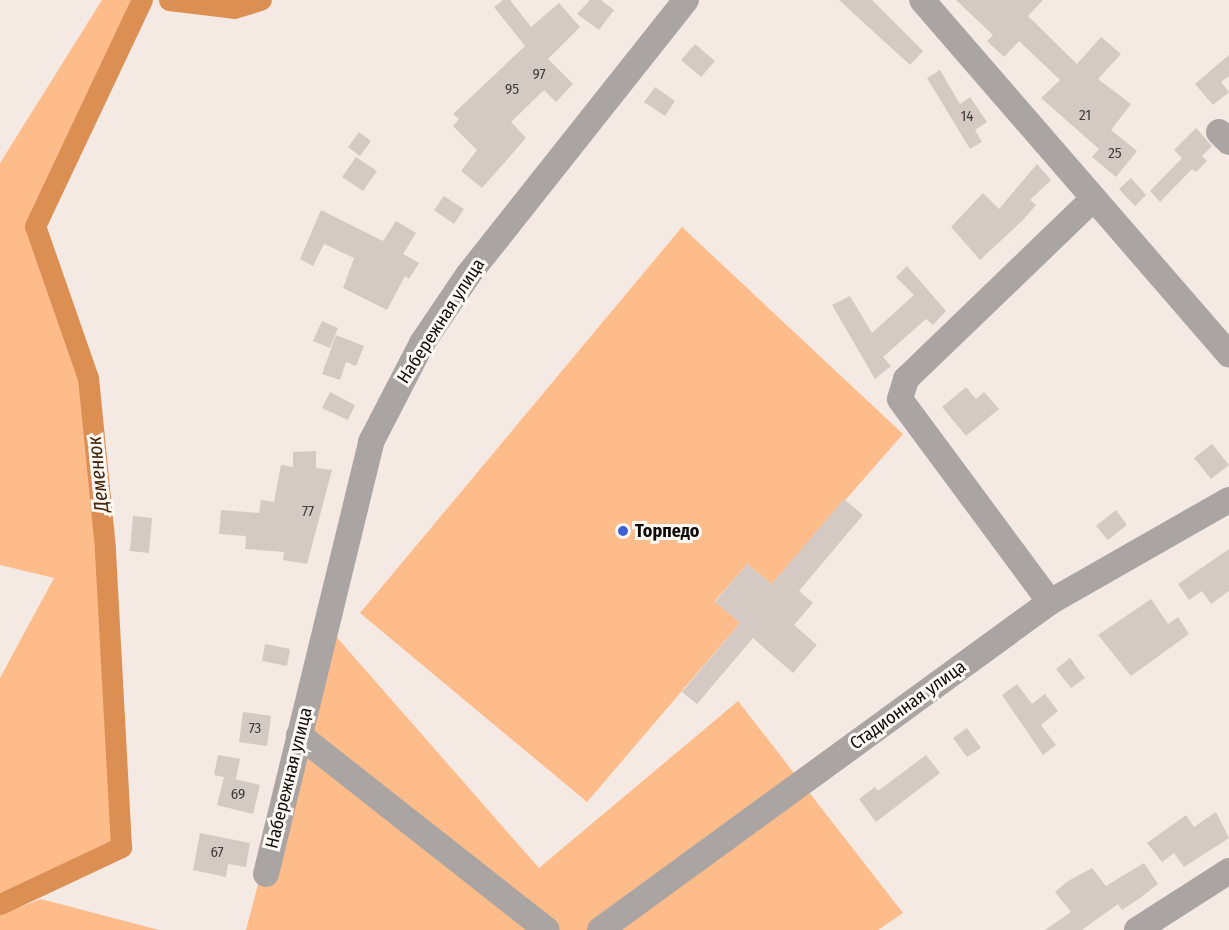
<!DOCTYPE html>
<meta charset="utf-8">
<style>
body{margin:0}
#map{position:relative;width:1229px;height:930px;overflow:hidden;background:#f4eae3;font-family:"Fira Sans Condensed",sans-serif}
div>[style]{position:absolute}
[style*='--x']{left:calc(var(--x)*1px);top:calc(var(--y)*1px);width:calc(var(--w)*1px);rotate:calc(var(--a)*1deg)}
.green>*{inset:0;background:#febc8b}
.canal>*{height:21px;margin:-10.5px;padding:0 10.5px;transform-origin:10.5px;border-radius:10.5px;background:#dc8f53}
.building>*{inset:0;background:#d4cac3}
.minor>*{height:26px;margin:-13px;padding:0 13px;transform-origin:13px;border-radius:13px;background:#aaa5a2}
.dots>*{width:16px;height:16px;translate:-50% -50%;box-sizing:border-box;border:3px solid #fef8f4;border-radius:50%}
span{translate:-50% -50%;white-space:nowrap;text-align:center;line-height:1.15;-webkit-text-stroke:6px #fef8f4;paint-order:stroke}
.number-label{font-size:15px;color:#403c38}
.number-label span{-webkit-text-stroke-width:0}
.street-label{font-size:18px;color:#0f0c09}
.poi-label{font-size:18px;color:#0f0c09;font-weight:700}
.left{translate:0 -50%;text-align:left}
.water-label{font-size:20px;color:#45260c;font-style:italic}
</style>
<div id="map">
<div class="green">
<div style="clip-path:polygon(102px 0,142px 0,35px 226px,88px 378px,105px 548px,121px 847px,0 904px,0 678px,54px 578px,0 565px,0 163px)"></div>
<div style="clip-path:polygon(682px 227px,903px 434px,772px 584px,747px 564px,715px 601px,740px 623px,587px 802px,360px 613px)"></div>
<div style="clip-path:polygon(326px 625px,539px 868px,738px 701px,903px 913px,878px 930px,246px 930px)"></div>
<div style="clip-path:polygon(41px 899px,159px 930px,0 930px,0 915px)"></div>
</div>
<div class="canal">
<div style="--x:169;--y:0;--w:65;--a:7"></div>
<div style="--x:234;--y:8;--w:28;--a:-17"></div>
<div style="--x:0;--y:904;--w:134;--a:-25.2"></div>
<div style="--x:121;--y:847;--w:299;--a:-93.1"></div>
<div style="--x:105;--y:548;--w:171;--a:-95.7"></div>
<div style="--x:88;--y:378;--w:161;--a:-109.2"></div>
<div style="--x:35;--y:226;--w:250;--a:-64.7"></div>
</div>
<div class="building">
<div style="clip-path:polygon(503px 0,510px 0,531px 27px,559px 3px,580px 27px,548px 59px,573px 84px,556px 102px,544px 90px,511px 122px,526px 138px,482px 188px,461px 171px,477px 150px,453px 126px,459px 119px,453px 114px,525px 46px,494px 7px)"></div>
<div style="clip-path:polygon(590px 0,601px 0,614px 10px,599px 30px,577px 14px)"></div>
<div style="clip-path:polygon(839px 0,872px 0,923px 51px,910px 65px)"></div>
<div style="clip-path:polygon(956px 0,1043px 0,1028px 16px,1077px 64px,1101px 37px,1121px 54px,1098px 79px,1131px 104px,1111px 130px,1137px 151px,1116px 177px,1092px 157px,1099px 149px,1041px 98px,1060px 80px,1019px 41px,1004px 57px,987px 41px,993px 35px)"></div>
<div style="clip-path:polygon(695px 44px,715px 61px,701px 77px,681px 60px)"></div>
<div style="clip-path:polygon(1229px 55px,1229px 76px,1221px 82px,1229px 92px,1213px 105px,1195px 84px)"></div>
<div style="clip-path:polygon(940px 70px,960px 104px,970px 97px,987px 122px,975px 130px,982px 142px,970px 149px,927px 78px)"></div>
<div style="clip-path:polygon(655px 87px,675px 101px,665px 116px,644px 102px)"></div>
<div style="clip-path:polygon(1196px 128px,1212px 146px,1202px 156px,1207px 161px,1196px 172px,1192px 169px,1160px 202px,1150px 191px,1182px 158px,1174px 150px)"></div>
<div style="clip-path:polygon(359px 132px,371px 141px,360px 156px,348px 147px)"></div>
<div style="clip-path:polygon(356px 157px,377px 171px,363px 191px,342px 177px)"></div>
<div style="clip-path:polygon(1037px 164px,1051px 180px,1030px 200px,1036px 205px,1023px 220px,980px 260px,951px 227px,983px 193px,999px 209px)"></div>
<div style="clip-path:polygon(1131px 178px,1146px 195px,1135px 206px,1119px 189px)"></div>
<div style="clip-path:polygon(444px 196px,464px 209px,454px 224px,434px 210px)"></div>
<div style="clip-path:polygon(321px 210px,383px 241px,396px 221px,416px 233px,403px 254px,419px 263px,409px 279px,405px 276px,387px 310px,343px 288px,354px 258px,324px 244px,313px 266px,300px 259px)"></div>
<div style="clip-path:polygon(907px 266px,946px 311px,933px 325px,926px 319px,883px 357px,891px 366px,875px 379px,832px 305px,850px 296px,872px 333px,914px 295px,896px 277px)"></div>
<div style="clip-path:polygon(322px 321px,338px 328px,330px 348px,313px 341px)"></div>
<div style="clip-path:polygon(336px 335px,364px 346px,356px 366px,346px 362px,340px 380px,322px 374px)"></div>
<div style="clip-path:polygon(966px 387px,976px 399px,984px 392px,999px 409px,966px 436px,942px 407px)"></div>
<div style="clip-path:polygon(330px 392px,355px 405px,348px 420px,322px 408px)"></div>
<div style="clip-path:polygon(1212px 444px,1229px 465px,1211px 479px,1194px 458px)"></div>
<div style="clip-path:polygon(316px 451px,316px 468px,332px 470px,307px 564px,283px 560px,284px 552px,245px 549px,246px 536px,219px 534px,221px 510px,259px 513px,261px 500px,274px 502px,281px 465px,293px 467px,293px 452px)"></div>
<div style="clip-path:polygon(844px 499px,863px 515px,799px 591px,813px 603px,794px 625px,817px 645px,793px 673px,753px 638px,697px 704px,682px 692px,740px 623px,715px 602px,747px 564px,772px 584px)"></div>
<div style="clip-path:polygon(1116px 510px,1127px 525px,1108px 540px,1096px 526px)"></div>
<div style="clip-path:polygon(133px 516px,152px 518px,149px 553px,130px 551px)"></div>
<div style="clip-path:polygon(1229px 549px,1229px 591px,1211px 604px,1202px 591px,1189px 600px,1178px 584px)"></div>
<div style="clip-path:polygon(1151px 599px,1168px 624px,1178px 617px,1189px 634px,1131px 676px,1098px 635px)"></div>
<div style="clip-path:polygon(265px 644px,290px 649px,287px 666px,262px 661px)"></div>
<div style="clip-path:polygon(1070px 658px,1085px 678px,1071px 688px,1056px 669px)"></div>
<div style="clip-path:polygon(1017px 684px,1032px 704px,1045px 694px,1058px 711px,1041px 725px,1056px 745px,1043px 755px,1002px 695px)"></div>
<div style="clip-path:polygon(243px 712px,271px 716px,267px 746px,239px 742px)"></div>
<div style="clip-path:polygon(967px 728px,981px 748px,967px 757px,953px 738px)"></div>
<div style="clip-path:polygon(218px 755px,240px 759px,236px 779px,226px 777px,260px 785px,253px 814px,217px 805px,224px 777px,214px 775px)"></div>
<div style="clip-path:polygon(926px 755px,940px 773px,876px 822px,859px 799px,875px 787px,878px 791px)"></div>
<div style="clip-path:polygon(1216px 812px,1229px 838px,1184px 867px,1174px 853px,1162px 862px,1147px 843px,1186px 815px,1194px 827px)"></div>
<div style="clip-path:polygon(200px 833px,250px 843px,246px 867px,228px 864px,226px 877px,193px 870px)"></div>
<div style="clip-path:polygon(1144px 863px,1158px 884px,1140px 898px,1122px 910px,1118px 904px,1082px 930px,1045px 930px,1071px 912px,1055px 892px,1068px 881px,1092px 868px,1106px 886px)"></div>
</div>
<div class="minor">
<div style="--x:922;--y:0;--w:469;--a:49.1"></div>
<div style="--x:1219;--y:132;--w:14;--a:45"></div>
<div style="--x:1050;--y:602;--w:252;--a:-126.5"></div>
<div style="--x:900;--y:399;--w:21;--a:-73"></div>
<div style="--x:906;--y:379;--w:260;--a:-43.9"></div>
<div style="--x:299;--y:735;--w:315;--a:38.2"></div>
<div style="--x:266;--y:874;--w:445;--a:-76.3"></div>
<div style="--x:371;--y:442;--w:111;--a:-62.7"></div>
<div style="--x:422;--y:343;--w:82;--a:-55.9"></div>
<div style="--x:468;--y:275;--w:351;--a:-51.6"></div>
<div style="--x:600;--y:930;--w:557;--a:-36.09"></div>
<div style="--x:1050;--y:602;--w:206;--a:-29.7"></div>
<div style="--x:1137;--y:930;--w:109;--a:-32.7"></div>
</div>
<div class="dots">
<div style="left:623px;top:531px;background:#3f61d3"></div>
</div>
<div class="number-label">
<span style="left:539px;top:75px">97</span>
<span style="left:512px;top:90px">95</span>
<span style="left:1085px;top:116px">21</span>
<span style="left:967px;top:117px">14</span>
<span style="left:1115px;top:154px">25</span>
<span style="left:308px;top:512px">77</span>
<span style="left:255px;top:729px">73</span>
<span style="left:238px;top:795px">69</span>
<span style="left:217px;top:853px">67</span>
</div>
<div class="street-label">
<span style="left:441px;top:321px;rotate:-57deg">Набережная улица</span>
<span style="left:908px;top:705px;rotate:-36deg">Стадионная улица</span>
<span style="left:289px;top:778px;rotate:-76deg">Набережная улица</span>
</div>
<div class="poi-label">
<span class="left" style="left:635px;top:531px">Торпедо</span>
</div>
<div class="water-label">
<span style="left:98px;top:474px;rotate:-96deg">Деменюк</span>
</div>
</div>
